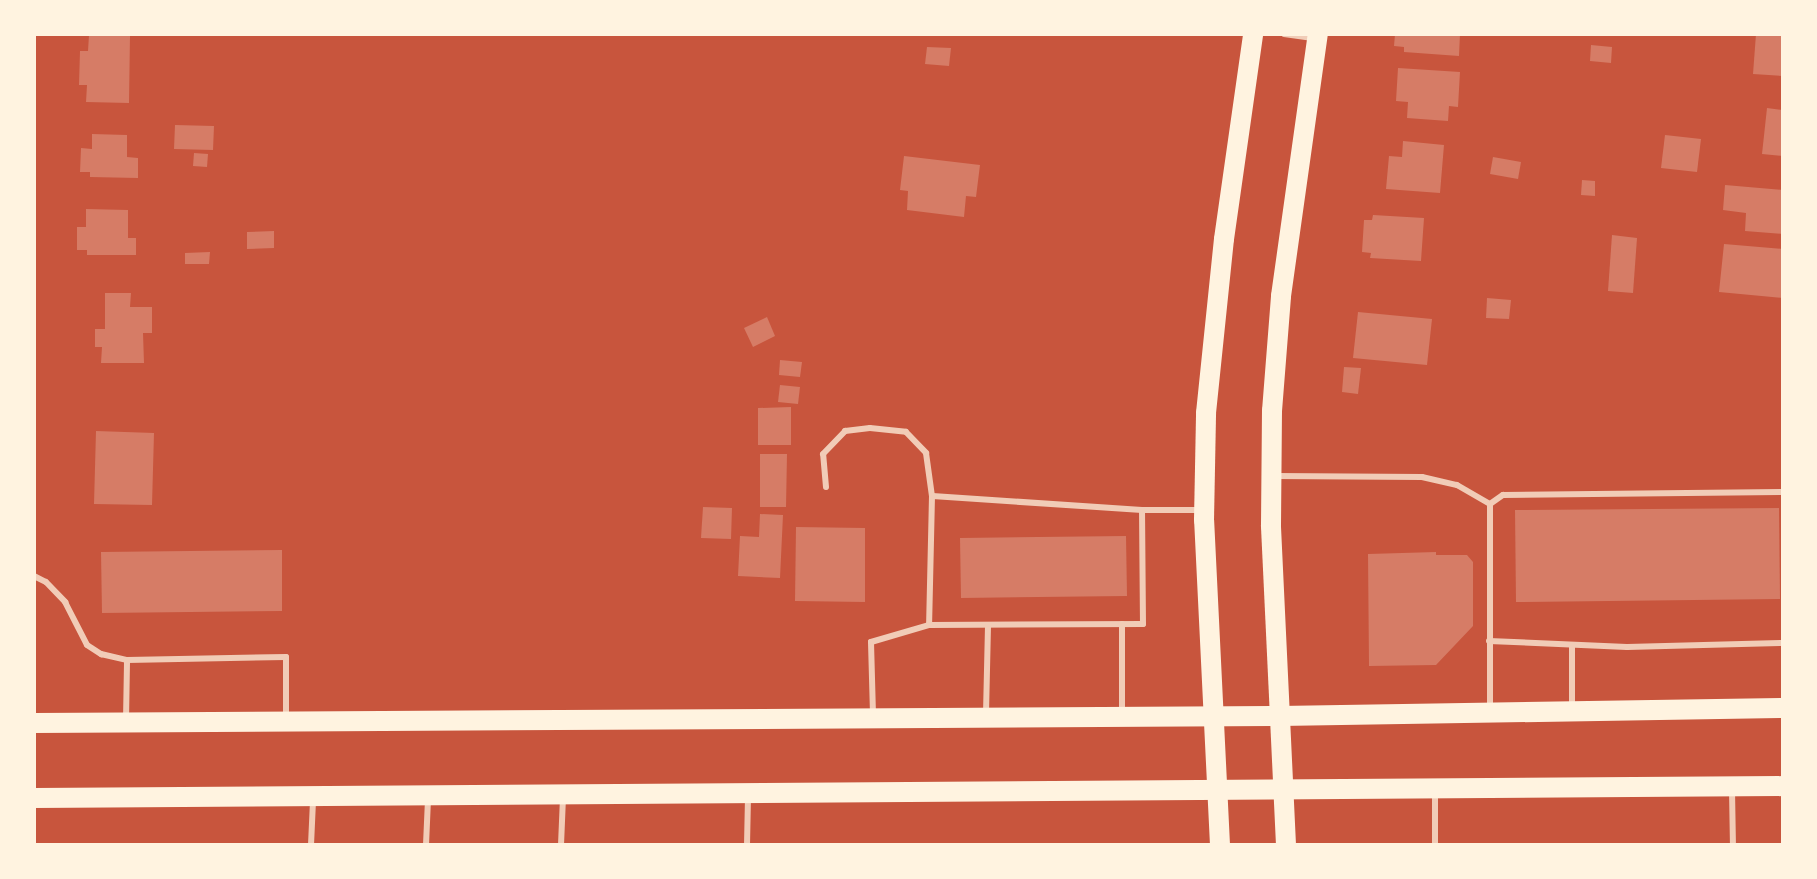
<!DOCTYPE html>
<style>
body{margin:0}
#map{position:relative;width:1817px;height:879px;overflow:hidden;background:#c8553d;font-family:Montserrat,sans-serif}
div>[style]{position:absolute}
[style*='--x']{left:calc(var(--x)*1px);top:calc(var(--y)*1px);width:calc(var(--w)*1px);rotate:calc(var(--a)*1deg)}
.building>*{inset:0;background:#d67c66}
.service>*{height:6px;margin:-3px;padding:0 3px;transform-origin:3px;border-radius:3px;background:#f1ccb7}
.primary>*{height:20px;margin:-10px;padding:0 10px;transform-origin:10px;border-radius:10px;background:#fff3e0}
span{translate:-50% -50%;white-space:nowrap;text-align:center;line-height:1.15;-webkit-text-stroke:8px #fff3e0;paint-order:stroke}
.frame{position:absolute;inset:0;border:36px solid #fff3e0;pointer-events:none}
</style>
<div id="map">
<div class="building">
<div style="clip-path:polygon(1395px 34px,1460px 34px,1459px 56px,1404px 52px,1404px 47px,1394px 46px)"></div>
<div style="clip-path:polygon(1756px 34px,1783px 34px,1783px 76px,1753px 74px)"></div>
<div style="clip-path:polygon(89px 35px,130px 36px,129px 103px,86px 102px,87px 85px,79px 85px,80px 51px,88px 51px)"></div>
<div style="clip-path:polygon(1591px 45px,1612px 47px,1611px 63px,1590px 61px)"></div>
<div style="clip-path:polygon(927px 47px,951px 48px,949px 66px,925px 64px)"></div>
<div style="clip-path:polygon(1398px 68px,1460px 72px,1458px 107px,1449px 106px,1448px 121px,1407px 118px,1408px 102px,1396px 101px)"></div>
<div style="clip-path:polygon(1767px 108px,1783px 110px,1783px 156px,1762px 154px)"></div>
<div style="clip-path:polygon(175px 125px,214px 126px,213px 150px,174px 149px)"></div>
<div style="clip-path:polygon(92px 134px,127px 135px,127px 157px,138px 158px,138px 178px,90px 177px,90px 172px,80px 172px,81px 148px,92px 149px)"></div>
<div style="clip-path:polygon(1665px 135px,1701px 139px,1697px 172px,1661px 168px)"></div>
<div style="clip-path:polygon(1403px 141px,1444px 145px,1440px 193px,1386px 189px,1389px 156px,1402px 157px)"></div>
<div style="clip-path:polygon(194px 153px,208px 154px,207px 167px,193px 166px)"></div>
<div style="clip-path:polygon(904px 156px,980px 165px,976px 197px,966px 196px,964px 217px,907px 210px,908px 191px,900px 190px)"></div>
<div style="clip-path:polygon(1493px 157px,1521px 162px,1518px 179px,1490px 174px)"></div>
<div style="clip-path:polygon(1582px 180px,1595px 181px,1595px 196px,1581px 195px)"></div>
<div style="clip-path:polygon(1725px 185px,1783px 190px,1783px 234px,1745px 231px,1746px 213px,1723px 210px)"></div>
<div style="clip-path:polygon(86px 209px,128px 210px,128px 238px,136px 238px,136px 255px,87px 255px,87px 250px,77px 250px,77px 227px,86px 227px)"></div>
<div style="clip-path:polygon(1373px 215px,1424px 218px,1421px 261px,1370px 258px,1371px 253px,1362px 252px,1364px 220px,1372px 220px)"></div>
<div style="clip-path:polygon(274px 231px,274px 248px,247px 249px,247px 232px)"></div>
<div style="clip-path:polygon(1612px 235px,1637px 238px,1633px 293px,1608px 291px)"></div>
<div style="clip-path:polygon(1724px 244px,1783px 249px,1783px 298px,1719px 292px)"></div>
<div style="clip-path:polygon(210px 252px,209px 264px,185px 264px,185px 253px)"></div>
<div style="clip-path:polygon(105px 293px,131px 293px,130px 307px,152px 307px,152px 333px,143px 333px,144px 363px,101px 363px,102px 347px,95px 347px,95px 329px,105px 329px)"></div>
<div style="clip-path:polygon(1487px 298px,1511px 300px,1509px 319px,1486px 318px)"></div>
<div style="clip-path:polygon(1358px 312px,1432px 319px,1427px 365px,1353px 358px)"></div>
<div style="clip-path:polygon(767px 317px,775px 336px,753px 347px,744px 328px)"></div>
<div style="clip-path:polygon(780px 360px,802px 362px,800px 377px,779px 375px)"></div>
<div style="clip-path:polygon(1344px 367px,1361px 368px,1358px 394px,1342px 392px)"></div>
<div style="clip-path:polygon(780px 385px,800px 387px,798px 404px,778px 402px)"></div>
<div style="clip-path:polygon(791px 407px,791px 445px,758px 445px,758px 408px)"></div>
<div style="clip-path:polygon(96px 431px,154px 433px,152px 505px,94px 504px)"></div>
<div style="clip-path:polygon(760px 454px,787px 454px,786px 507px,760px 507px)"></div>
<div style="clip-path:polygon(703px 507px,732px 508px,731px 539px,701px 538px)"></div>
<div style="clip-path:polygon(1779px 508px,1780px 599px,1516px 602px,1515px 510px)"></div>
<div style="clip-path:polygon(760px 514px,783px 515px,780px 578px,738px 576px,740px 536px,759px 537px)"></div>
<div style="clip-path:polygon(796px 527px,865px 528px,865px 602px,795px 601px)"></div>
<div style="clip-path:polygon(1126px 536px,1127px 596px,961px 598px,960px 538px)"></div>
<div style="clip-path:polygon(282px 550px,282px 611px,102px 613px,101px 552px)"></div>
<div style="clip-path:polygon(1436px 552px,1436px 555px,1467px 555px,1473px 562px,1473px 626px,1436px 665px,1369px 666px,1368px 554px)"></div>
</div>
<div class="service">
<div style="--x:1284;--y:34;--w:29;--a:8"></div>
<div style="--x:1275;--y:476;--w:147;--a:0.4"></div>
<div style="--x:1422;--y:477;--w:36;--a:13"></div>
<div style="--x:1457;--y:485;--w:38;--a:30"></div>
<div style="--x:826;--y:487;--w:33;--a:-95"></div>
<div style="--x:823;--y:454;--w:32;--a:-46"></div>
<div style="--x:845;--y:431;--w:25;--a:-7"></div>
<div style="--x:870;--y:428;--w:36;--a:6"></div>
<div style="--x:906;--y:432;--w:29;--a:46"></div>
<div style="--x:926;--y:453;--w:43;--a:82.1"></div>
<div style="--x:1142;--y:510;--w:58;--a:0"></div>
<div style="--x:34;--y:576;--w:13;--a:27"></div>
<div style="--x:46;--y:582;--w:28;--a:46"></div>
<div style="--x:65;--y:602;--w:48;--a:62.9"></div>
<div style="--x:87;--y:645;--w:17;--a:33"></div>
<div style="--x:101;--y:654;--w:27;--a:13"></div>
<div style="--x:1122;--y:624;--w:89;--a:90"></div>
<div style="--x:1489;--y:641;--w:138;--a:2.5"></div>
<div style="--x:1627;--y:647;--w:156;--a:-1.5"></div>
<div style="--x:1572;--y:708;--w:63;--a:-90"></div>
<div style="--x:1490;--y:709;--w:205;--a:-90"></div>
<div style="--x:1490;--y:504;--w:16;--a:-35"></div>
<div style="--x:1503;--y:495;--w:280;--a:-0.6"></div>
<div style="--x:873;--y:714;--w:72;--a:-91.6"></div>
<div style="--x:871;--y:642;--w:60;--a:-16.3"></div>
<div style="--x:929;--y:625;--w:214;--a:-0.3"></div>
<div style="--x:1143;--y:624;--w:114;--a:-90.5"></div>
<div style="--x:1142;--y:510;--w:210;--a:-176.2"></div>
<div style="--x:932;--y:496;--w:129;--a:91.3"></div>
<div style="--x:986;--y:714;--w:89;--a:-88.7"></div>
<div style="--x:126;--y:720;--w:60;--a:-89"></div>
<div style="--x:127;--y:660;--w:159;--a:-1.1"></div>
<div style="--x:286;--y:657;--w:61;--a:90"></div>
<div style="--x:1732;--y:790;--w:55;--a:89"></div>
<div style="--x:311;--y:845;--w:44;--a:-87.4"></div>
<div style="--x:426;--y:845;--w:45;--a:-87.5"></div>
<div style="--x:561;--y:845;--w:48;--a:-87.6"></div>
<div style="--x:747;--y:845;--w:47;--a:-88.8"></div>
<div style="--x:1435;--y:845;--w:52;--a:-90"></div>
</div>
<div class="primary">
<div style="--x:34;--y:723;--w:1246;--a:-0.32"></div>
<div style="--x:1280;--y:716;--w:503;--a:-0.91"></div>
<div style="--x:34;--y:798;--w:1749;--a:-0.39"></div>
<div style="--x:1220;--y:845;--w:325;--a:-92.8"></div>
<div style="--x:1204;--y:520;--w:107;--a:-88.9"></div>
<div style="--x:1206;--y:413;--w:175;--a:-84.1"></div>
<div style="--x:1224;--y:239;--w:207;--a:-81.9"></div>
<div style="--x:1286;--y:845;--w:320;--a:-92.7"></div>
<div style="--x:1271;--y:525;--w:114;--a:-89.5"></div>
<div style="--x:1272;--y:411;--w:115;--a:-85.5"></div>
<div style="--x:1281;--y:296;--w:265;--a:-82"></div>
</div>
<div class="frame"></div>
</div>
